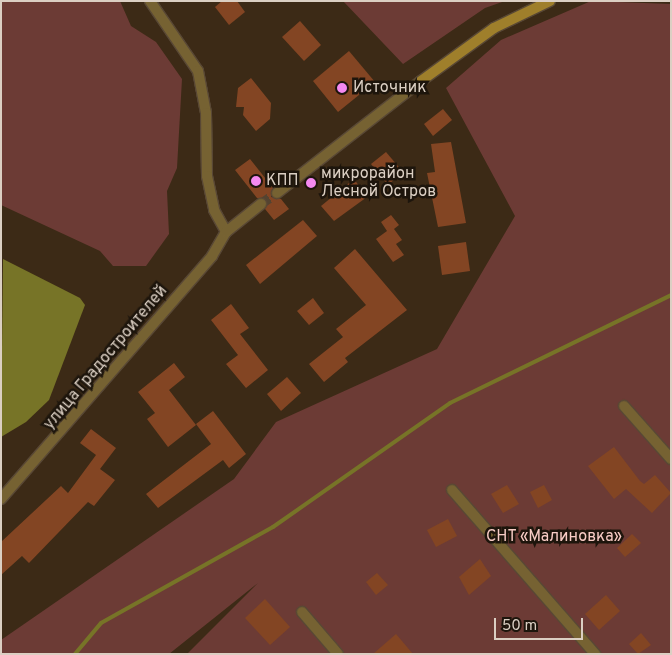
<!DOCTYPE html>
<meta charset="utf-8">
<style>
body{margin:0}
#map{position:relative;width:672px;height:655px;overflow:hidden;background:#3c2a16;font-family:Overpass,sans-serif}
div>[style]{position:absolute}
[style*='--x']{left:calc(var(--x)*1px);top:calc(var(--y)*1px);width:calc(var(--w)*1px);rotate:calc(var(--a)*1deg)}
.green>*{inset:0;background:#6c3b35}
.water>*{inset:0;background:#777427}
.stream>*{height:4px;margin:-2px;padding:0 2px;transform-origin:2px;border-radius:2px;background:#777427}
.building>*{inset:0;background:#834523}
.street-tunnel>*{height:10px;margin-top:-5px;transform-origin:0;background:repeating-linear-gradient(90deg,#544330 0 10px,transparent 0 15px)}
.roads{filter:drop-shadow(1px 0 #594835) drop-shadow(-1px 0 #594835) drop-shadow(0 1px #594835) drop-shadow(0 -1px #594835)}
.street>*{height:10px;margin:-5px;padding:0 5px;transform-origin:5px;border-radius:5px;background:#766232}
.secondary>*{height:10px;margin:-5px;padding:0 5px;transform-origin:5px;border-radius:5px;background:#9f7f2b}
.dots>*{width:14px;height:14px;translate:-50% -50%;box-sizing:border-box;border:2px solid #1d150c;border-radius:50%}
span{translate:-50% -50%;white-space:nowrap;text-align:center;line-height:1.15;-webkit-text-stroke:5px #1d150c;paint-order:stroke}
.poi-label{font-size:16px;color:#dbcfc3}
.left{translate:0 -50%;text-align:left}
.street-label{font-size:16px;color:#dbcfc3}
.park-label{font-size:16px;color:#f8ccc5}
.frame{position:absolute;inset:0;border:2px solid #dbcfc3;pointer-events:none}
.scale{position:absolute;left:494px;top:618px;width:89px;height:22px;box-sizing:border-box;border:2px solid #dbcfc3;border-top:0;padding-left:6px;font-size:15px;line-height:18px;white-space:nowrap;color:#dbcfc3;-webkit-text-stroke:4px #1d150c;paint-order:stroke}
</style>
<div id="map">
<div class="green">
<div style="clip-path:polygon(1px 1px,120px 1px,131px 26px,156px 42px,182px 79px,177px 168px,167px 191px,169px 234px,146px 266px,113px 266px,100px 251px,1px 205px)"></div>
<div style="clip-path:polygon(343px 1px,505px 1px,485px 8px,403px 64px)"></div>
<div style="clip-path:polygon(591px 1px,671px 4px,671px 654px,187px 654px,258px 583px,169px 654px,1px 654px,1px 640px,234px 479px,276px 422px,437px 349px,515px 216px,446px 88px,501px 40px)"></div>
</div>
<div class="water">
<div style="clip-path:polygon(3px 259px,80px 298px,85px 305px,49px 400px,26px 422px,1px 437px)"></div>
</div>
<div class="stream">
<div style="--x:75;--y:654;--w:40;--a:-50"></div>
<div style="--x:101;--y:623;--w:197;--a:-29.2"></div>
<div style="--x:273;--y:527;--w:216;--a:-35"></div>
<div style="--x:450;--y:403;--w:246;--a:-26"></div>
</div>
<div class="building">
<div style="clip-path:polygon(222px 1px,237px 1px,245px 12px,229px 25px,215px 7px)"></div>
<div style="clip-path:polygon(300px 21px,321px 45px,304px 61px,282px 37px)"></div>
<div style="clip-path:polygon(349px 51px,375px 82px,338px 112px,313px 81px)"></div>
<div style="clip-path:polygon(251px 78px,271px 103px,270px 119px,256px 131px,243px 115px,244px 107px,236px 107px,238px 88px)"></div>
<div style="clip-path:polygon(443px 109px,452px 120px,433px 136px,424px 124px)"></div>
<div style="clip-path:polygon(451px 142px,466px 223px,438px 227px,427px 173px,435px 172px,431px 144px)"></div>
<div style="clip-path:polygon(386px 152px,403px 172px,388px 185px,371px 164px)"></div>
<div style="clip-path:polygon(250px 159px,273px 188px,271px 197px,281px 199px,289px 209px,274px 220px,265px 209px,267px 200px,257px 198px,235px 170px)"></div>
<div style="clip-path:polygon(354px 179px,367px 197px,334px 221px,321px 206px)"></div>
<div style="clip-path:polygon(391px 215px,399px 225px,394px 229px,402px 240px,396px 244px,404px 255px,393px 262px,376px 239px,387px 231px,381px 222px)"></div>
<div style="clip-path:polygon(303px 220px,317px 236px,260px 284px,246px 265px)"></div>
<div style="clip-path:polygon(466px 242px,470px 271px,442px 275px,438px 246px)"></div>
<div style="clip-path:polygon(355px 249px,407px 310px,345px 358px,348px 362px,324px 382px,309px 364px,343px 337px,336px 329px,366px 305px,334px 268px)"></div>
<div style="clip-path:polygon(313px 298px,324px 313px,309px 325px,297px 311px)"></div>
<div style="clip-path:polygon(231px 304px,249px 328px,240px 334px,268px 370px,246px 388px,226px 364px,238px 355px,211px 320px)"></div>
<div style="clip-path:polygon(174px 363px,185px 377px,169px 390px,196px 425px,168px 447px,147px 419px,155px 413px,138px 392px)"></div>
<div style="clip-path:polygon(287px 377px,301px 393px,281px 411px,267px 394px)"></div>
<div style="clip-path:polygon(213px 411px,246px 454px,229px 468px,223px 460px,158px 508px,146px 494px,211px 444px,196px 424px)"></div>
<div style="clip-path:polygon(91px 429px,116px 448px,100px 469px,115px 480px,94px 506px,88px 502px,29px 563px,22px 556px,1px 575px,1px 542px,61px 486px,68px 493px,96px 455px,80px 443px)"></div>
<div style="clip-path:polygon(614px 447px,640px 481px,644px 484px,655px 475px,671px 493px,652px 513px,626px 489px,614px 499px,588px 466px)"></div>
<div style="clip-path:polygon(507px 485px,519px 504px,503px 513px,491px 494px)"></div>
<div style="clip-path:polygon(544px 485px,552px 500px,538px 508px,530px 492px)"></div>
<div style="clip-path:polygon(448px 519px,457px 536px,436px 547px,427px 530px)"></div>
<div style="clip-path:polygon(632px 534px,641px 543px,625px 557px,617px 548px)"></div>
<div style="clip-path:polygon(480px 559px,491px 576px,469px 595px,459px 577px)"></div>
<div style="clip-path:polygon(377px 573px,388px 585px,376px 595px,366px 582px)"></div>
<div style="clip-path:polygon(606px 595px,620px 611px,599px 630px,585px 614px)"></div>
<div style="clip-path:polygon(265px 599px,290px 627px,270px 645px,245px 618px)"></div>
<div style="clip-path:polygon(641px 633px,651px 645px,638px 654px,629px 644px)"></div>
<div style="clip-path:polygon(396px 634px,413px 654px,373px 654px)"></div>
</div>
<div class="street-tunnel">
<div style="--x:261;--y:204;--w:19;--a:-35"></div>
</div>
<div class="roads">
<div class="street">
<div style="--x:150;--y:1;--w:85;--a:55.6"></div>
<div style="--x:198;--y:71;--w:43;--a:79.2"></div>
<div style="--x:206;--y:113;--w:63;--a:89.1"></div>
<div style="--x:207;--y:176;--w:35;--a:78"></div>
<div style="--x:214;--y:210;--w:25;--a:61"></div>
<div style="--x:277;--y:193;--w:182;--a:-37.9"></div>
<div style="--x:624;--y:406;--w:71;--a:48.4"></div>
<div style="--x:452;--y:490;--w:218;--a:48.9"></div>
<div style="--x:1;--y:499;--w:322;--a:-49"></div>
<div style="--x:212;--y:256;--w:28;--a:-60"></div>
<div style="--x:226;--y:232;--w:45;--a:-38.7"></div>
<div style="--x:302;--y:612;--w:55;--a:49.4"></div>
</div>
<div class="secondary">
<div style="--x:421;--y:81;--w:90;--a:-36"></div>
<div style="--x:494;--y:28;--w:62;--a:-25.7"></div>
</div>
</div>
<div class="dots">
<div style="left:342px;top:88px;background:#f489f0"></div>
<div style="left:256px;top:181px;background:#f489f0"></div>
<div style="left:311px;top:183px;background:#f489f0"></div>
</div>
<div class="poi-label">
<span class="left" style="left:353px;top:88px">Источник</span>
<span class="left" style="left:321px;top:183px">микрорайон<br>Лесной Остров</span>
<span class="left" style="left:266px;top:181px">КПП</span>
</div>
<div class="street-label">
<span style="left:106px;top:358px;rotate:-50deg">улица Градостроителей</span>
</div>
<div class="park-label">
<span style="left:554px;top:537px">СНТ «Малиновка»</span>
</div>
<div class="frame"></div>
<div class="scale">50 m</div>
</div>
